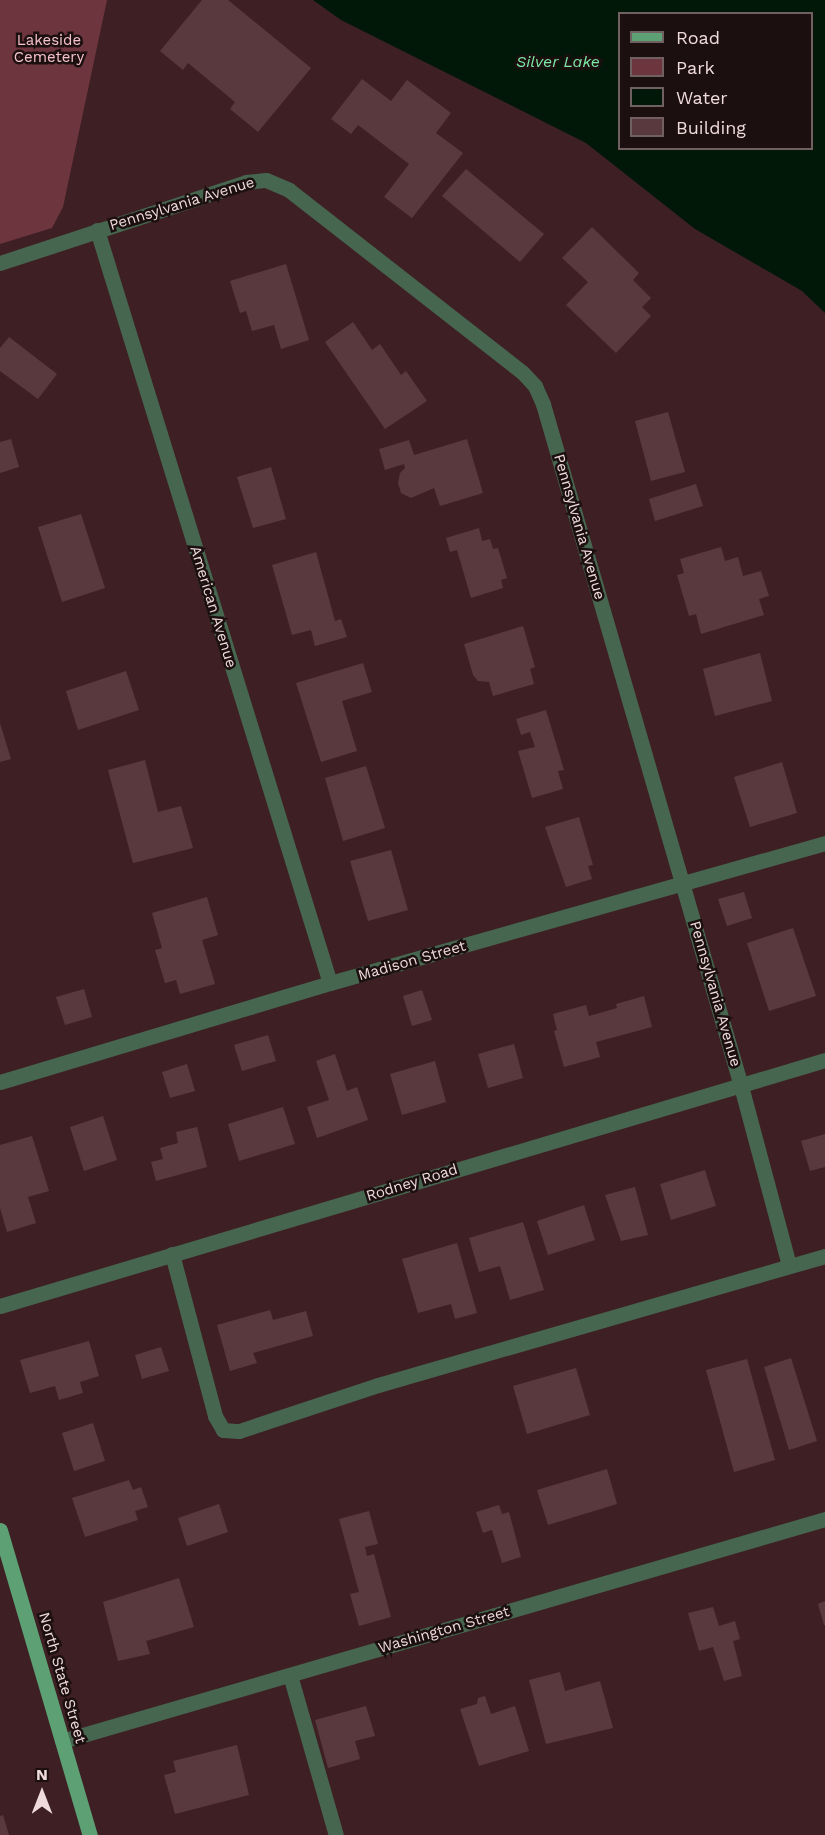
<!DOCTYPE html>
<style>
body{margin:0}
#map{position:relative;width:825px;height:1835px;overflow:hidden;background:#3e2024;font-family:"Work Sans",sans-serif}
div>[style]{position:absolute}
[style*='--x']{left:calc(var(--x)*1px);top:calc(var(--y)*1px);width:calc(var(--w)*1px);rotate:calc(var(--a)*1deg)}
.green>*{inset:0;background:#6d353e}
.water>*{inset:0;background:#011809}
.building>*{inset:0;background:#59393d}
.service>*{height:15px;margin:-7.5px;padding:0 7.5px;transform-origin:7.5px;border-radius:7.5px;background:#466650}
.minor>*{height:15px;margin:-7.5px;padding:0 7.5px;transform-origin:7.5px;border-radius:7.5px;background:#466650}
.primary>*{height:15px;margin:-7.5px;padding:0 7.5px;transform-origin:7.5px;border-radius:7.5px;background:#5ca074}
span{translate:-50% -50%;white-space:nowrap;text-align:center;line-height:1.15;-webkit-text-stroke:5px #1c0f10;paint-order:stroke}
.park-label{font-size:15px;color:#f4c2c8}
.street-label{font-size:15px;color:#efdadc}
.water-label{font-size:16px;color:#7beaa5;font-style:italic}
.legend{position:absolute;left:618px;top:12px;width:195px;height:138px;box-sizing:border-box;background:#1c0f10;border:2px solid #706062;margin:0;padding:8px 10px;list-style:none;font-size:18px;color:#efdadc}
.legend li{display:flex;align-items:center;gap:12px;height:30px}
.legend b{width:30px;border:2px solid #706062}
.north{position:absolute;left:12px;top:1763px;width:60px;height:60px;-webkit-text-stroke:4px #1c0f10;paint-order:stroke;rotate:0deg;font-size:16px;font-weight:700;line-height:24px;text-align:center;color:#efdadc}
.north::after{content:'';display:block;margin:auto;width:21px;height:27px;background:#efdadc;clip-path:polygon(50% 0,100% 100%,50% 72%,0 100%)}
</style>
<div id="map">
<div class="green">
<div style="clip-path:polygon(0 0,107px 0,63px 207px,52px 228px,0 244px)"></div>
</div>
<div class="water">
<div style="clip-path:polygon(evenodd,313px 0,825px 0,825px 313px,802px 291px,695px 229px,586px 143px,341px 20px,313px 0,620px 14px,812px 14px,812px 148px,620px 148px,620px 14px)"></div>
</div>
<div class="building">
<div style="clip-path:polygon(202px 0,228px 0,311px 68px,258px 132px,230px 109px,235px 102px,188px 63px,183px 70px,160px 51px)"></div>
<div style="clip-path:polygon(362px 79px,391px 101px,407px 80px,451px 113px,436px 133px,463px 153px,412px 218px,384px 197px,409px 164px,358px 125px,351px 134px,331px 119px)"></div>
<div style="clip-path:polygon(466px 169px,544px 234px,520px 262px,442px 196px)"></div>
<div style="clip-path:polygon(592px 227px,639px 273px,633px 280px,651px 298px,642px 307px,651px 316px,616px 353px,566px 305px,588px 282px,562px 258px)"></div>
<div style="clip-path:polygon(286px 264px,309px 340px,281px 349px,274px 325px,252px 331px,246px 311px,240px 313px,230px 281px)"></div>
<div style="clip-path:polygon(353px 322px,372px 350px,380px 344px,401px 375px,406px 371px,427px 401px,385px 429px,325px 342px)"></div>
<div style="clip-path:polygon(9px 337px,57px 374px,38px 399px,0 371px,0 348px)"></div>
<div style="clip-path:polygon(668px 412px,685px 472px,651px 481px,635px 421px)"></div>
<div style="clip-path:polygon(11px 439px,19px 467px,0 473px,0 442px)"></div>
<div style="clip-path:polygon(467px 439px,483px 493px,440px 506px,434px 488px,411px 498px,401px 493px,398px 483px,400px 473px,405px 468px,404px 464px,385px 470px,379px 449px,409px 440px,414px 455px)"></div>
<div style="clip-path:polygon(271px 467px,286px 519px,253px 528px,237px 477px)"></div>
<div style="clip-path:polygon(696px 484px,703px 506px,655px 521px,649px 499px)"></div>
<div style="clip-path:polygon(81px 514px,105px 588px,62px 602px,38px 527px)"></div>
<div style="clip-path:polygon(479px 528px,482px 541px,490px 539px,493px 549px,498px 548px,507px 578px,501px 580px,503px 588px,471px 598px,457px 550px,450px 552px,446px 538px)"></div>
<div style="clip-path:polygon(721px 547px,725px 561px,738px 557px,743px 576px,761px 571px,769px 596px,759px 599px,764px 615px,701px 634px,696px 614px,689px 616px,677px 575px,684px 573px,680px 559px)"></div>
<div style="clip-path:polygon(316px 552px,335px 621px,341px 619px,347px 637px,315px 646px,311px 630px,292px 635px,272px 565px)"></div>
<div style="clip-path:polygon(523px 626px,535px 667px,530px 669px,534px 684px,493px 696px,489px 682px,478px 681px,473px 675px,464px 644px)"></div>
<div style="clip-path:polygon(760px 653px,772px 701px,715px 716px,703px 669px)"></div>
<div style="clip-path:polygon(363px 663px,372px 692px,342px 701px,357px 751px,321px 762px,296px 683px)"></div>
<div style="clip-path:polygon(126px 671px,139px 710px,78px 730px,66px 691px)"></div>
<div style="clip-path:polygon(546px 710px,564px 770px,558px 771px,563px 789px,532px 798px,518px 751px,535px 747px,530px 732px,521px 735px,516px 719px)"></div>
<div style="clip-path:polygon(0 723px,11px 759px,0 762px)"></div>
<div style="clip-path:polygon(145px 760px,158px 812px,181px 806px,193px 848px,133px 863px,108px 770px)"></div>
<div style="clip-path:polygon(782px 762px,797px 813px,750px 827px,734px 777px)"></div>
<div style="clip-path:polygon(366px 766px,385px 828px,343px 841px,325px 778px)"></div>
<div style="clip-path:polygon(579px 817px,593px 865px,588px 866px,592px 879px,566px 887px,545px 827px)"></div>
<div style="clip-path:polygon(391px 850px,408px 910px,368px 921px,350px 861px)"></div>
<div style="clip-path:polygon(744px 892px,752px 918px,727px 926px,718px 899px)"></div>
<div style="clip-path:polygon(207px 897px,218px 935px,202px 940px,215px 984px,180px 994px,176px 980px,165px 983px,155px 950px,162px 948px,152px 913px)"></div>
<div style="clip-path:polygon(793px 928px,816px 996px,769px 1011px,747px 943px)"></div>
<div style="clip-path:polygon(84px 989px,92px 1017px,65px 1025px,56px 997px)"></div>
<div style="clip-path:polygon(422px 990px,432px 1020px,412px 1026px,403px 996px)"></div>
<div style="clip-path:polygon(644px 996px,652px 1027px,596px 1042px,600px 1057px,564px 1067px,554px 1031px,557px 1030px,553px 1014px,586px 1005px,589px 1016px,617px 1008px,616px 1004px)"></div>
<div style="clip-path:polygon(268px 1035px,276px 1061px,242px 1071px,234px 1045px)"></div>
<div style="clip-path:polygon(514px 1044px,523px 1078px,488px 1088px,478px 1054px)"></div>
<div style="clip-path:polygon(335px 1054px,347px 1091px,357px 1087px,368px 1120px,317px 1138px,307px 1107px,329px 1100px,316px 1061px)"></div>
<div style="clip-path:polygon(435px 1061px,446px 1102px,402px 1115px,390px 1074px)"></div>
<div style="clip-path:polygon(187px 1064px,195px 1091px,170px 1098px,162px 1072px)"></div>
<div style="clip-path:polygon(283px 1107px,295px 1144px,239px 1161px,228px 1124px)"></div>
<div style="clip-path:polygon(103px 1116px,117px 1160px,84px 1171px,70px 1127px)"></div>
<div style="clip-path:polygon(197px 1127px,207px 1167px,156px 1181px,151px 1162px,163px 1159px,160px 1148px,178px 1143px,176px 1132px)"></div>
<div style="clip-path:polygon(825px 1134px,825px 1167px,810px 1171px,801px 1141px)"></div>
<div style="clip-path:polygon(32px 1136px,49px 1191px,28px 1197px,36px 1223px,7px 1232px,0 1208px,0 1145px)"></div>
<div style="clip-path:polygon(705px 1170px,716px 1206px,671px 1220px,660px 1184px)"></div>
<div style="clip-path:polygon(635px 1187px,648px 1235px,621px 1241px,605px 1195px)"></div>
<div style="clip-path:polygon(584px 1205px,595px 1240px,548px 1255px,537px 1221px)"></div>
<div style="clip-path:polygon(523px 1222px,544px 1290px,510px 1300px,500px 1266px,479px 1272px,469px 1238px)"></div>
<div style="clip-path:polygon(457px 1243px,477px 1313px,455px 1319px,451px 1304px,418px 1313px,402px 1259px)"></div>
<div style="clip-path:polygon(270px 1310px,273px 1320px,306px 1311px,313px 1336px,253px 1353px,257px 1363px,230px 1371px,217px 1325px)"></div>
<div style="clip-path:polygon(89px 1341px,99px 1376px,80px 1382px,83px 1393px,59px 1400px,55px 1386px,30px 1393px,20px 1360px)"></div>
<div style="clip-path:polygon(161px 1347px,169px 1371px,142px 1379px,135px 1355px)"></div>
<div style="clip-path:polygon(791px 1358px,817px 1441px,789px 1450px,764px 1367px)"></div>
<div style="clip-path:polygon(747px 1359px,775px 1460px,734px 1472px,706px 1370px)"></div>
<div style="clip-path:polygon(576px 1368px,590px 1415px,527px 1434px,513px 1386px)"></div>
<div style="clip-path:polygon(93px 1423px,105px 1461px,74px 1471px,62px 1433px)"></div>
<div style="clip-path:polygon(607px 1469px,617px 1504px,548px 1525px,537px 1490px)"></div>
<div style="clip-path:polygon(129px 1480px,133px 1490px,141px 1487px,148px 1507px,135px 1511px,138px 1520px,85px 1537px,72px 1498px)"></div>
<div style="clip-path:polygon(219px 1504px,228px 1532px,187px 1546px,178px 1518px)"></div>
<div style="clip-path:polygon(499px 1505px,502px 1514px,509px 1512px,521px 1557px,502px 1563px,492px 1530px,483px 1533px,476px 1512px)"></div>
<div style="clip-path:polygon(369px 1511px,378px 1544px,365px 1547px,367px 1556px,374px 1554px,391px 1617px,359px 1626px,350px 1594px,359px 1592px,339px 1519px)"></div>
<div style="clip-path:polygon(179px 1578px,194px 1627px,146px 1641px,150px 1654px,118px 1661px,103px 1602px)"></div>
<div style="clip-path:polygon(825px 1601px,825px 1625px,824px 1625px,818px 1604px)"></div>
<div style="clip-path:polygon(713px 1607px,719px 1626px,735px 1621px,740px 1639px,733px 1641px,742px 1676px,724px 1681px,713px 1647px,699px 1651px,688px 1613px)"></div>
<div style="clip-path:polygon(560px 1672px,565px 1691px,600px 1681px,613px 1728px,546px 1744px,529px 1680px)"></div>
<div style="clip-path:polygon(485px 1696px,491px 1714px,515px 1706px,529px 1751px,479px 1766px,460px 1709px,477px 1704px,478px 1698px)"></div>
<div style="clip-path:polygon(366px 1706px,375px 1736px,355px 1741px,360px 1759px,328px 1768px,315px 1720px)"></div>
<div style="clip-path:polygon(237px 1745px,249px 1795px,175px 1814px,164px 1775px,176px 1772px,173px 1761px)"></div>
<div style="clip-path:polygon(3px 1815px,9px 1835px,0 1835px,0 1816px)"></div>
</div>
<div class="service">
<div style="--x:172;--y:1254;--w:168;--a:75.1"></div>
<div style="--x:215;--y:1416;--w:16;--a:60"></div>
<div style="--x:223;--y:1430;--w:16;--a:4"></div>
<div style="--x:239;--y:1431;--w:146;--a:-18.3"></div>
<div style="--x:378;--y:1385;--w:465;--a:-16.1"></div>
<div style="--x:290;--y:1675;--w:166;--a:74"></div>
</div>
<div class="minor">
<div style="--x:97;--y:230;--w:788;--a:72.81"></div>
<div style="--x:0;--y:263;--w:259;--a:-18.2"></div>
<div style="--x:246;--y:182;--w:20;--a:-6"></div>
<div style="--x:266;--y:180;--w:25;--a:23"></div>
<div style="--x:289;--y:190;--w:297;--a:38"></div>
<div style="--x:523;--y:373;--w:18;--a:47"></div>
<div style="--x:535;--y:386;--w:20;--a:66"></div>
<div style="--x:543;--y:404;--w:710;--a:73.81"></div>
<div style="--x:741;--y:1086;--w:185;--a:75"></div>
<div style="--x:0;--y:1082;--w:345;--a:-16.7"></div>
<div style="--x:330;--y:983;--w:514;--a:-15.79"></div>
<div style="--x:0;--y:1306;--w:861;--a:-16.6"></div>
<div style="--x:62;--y:1741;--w:795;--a:-16.22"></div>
</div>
<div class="primary">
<div style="--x:0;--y:1530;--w:318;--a:73.6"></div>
</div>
<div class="park-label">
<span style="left:49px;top:49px">Lakeside<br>Cemetery</span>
</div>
<div class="street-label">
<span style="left:182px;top:204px;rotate:-17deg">Pennsylvania Avenue</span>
<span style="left:579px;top:527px;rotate:74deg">Pennsylvania Avenue</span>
<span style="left:213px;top:607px;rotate:73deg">American Avenue</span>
<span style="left:412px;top:961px;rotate:-16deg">Madison Street</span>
<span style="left:715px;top:994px;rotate:74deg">Pennsylvania Avenue</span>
<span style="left:412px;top:1183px;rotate:-17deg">Rodney Road</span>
<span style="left:444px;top:1630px;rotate:-16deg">Washington Street</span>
<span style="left:62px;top:1678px;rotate:74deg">North State Street</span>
</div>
<div class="water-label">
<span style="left:558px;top:62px">Silver Lake</span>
</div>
<ul class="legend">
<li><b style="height:8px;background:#5ca074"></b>Road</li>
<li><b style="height:16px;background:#6d353e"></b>Park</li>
<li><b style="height:16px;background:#011809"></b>Water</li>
<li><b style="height:16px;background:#59393d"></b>Building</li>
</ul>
<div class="north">N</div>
</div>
